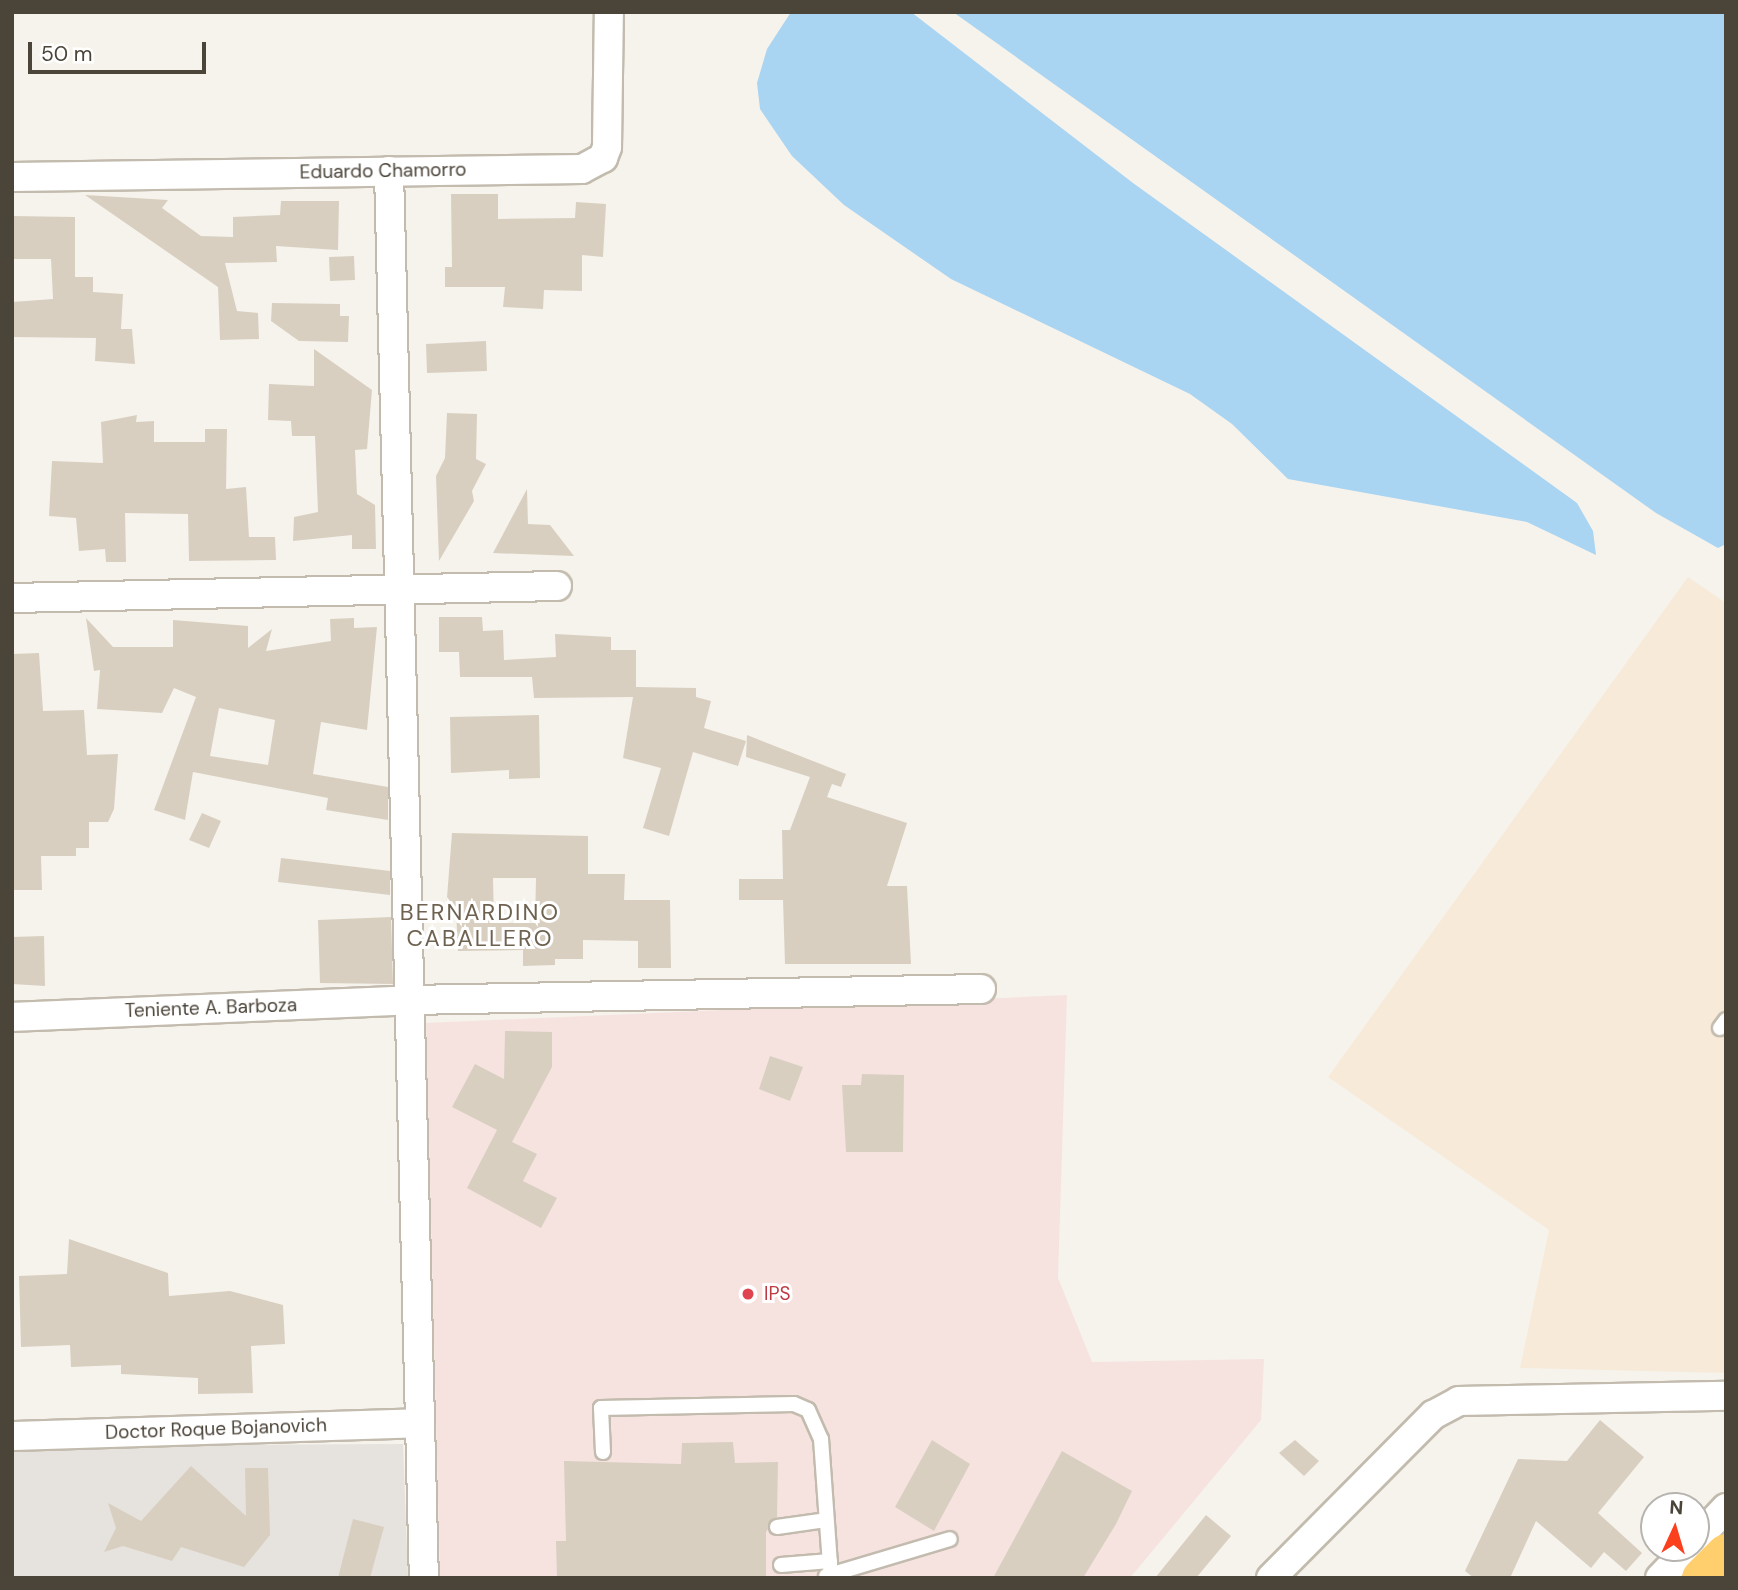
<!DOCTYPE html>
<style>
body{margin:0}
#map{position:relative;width:1738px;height:1590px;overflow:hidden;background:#f6f3ec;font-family:"DM Sans",sans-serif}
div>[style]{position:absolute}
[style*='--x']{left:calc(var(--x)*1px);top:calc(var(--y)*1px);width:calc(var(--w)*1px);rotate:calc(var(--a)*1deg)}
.commercial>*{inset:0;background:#f7ead8}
.industrial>*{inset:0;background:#e6e2dd}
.medical>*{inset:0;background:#f6e3e0}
.water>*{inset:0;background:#a9d4f2}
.building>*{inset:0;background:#d8cfc1}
.roads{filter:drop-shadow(2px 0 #c2bbae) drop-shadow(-2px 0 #c2bbae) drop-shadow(0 2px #c2bbae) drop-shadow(0 -2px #c2bbae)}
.lane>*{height:14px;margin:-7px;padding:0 7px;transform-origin:7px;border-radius:7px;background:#fff}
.street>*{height:28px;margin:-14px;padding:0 14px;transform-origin:14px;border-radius:14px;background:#fff}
.highway>*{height:38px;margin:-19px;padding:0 19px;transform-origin:19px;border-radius:19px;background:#ffcf6e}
.dots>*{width:19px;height:19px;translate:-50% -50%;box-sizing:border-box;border:4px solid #fff;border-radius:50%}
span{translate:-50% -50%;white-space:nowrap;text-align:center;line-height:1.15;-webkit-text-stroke:6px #fff;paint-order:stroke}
.street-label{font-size:19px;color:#4b4439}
.health-label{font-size:19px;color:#be3a42}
.left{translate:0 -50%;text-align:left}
.quarter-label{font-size:23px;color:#6e6250;letter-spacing:2px}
.frame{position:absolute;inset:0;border:14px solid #4b4439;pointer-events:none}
.north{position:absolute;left:1640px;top:1492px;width:70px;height:70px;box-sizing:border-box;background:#fff;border:2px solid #b7b4b0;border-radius:50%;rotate:4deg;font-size:19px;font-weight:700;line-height:28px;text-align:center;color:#4b4439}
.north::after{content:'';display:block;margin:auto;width:24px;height:32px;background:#fc3f1d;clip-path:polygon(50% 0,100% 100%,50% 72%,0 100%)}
.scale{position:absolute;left:28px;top:42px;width:178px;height:32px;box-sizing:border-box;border:4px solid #4b4439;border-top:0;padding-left:9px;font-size:21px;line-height:24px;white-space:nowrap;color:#4b4439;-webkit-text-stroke:5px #fff;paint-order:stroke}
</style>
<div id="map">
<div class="commercial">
<div style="clip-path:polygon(1688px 577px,1726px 603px,1726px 1373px,1520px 1368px,1549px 1230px,1328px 1077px)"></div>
</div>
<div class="industrial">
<div style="clip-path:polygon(403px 1444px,408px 1578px,12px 1578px,12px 1446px)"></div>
</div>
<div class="medical">
<div style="clip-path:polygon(1067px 995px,1058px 1278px,1092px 1362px,1264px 1359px,1261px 1420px,1130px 1578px,440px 1578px,426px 1023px)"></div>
</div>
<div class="water">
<div style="clip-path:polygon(791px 12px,911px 12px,1133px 183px,1577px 503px,1593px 531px,1596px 555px,1527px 522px,1288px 479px,1232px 424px,1190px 394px,951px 279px,844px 205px,792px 156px,760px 109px,757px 83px,767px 49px)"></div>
<div style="clip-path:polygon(953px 12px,1726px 12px,1726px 544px,1718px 548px,1656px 513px)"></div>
</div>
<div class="building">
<div style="clip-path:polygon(451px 194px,498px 194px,498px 219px,575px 218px,576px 202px,606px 204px,603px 257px,582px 255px,582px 291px,544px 290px,543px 309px,503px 307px,505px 287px,445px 287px,445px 267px,452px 267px)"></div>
<div style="clip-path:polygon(85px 195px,168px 200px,162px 208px,201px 236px,233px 237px,233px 217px,280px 215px,281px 201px,339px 201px,338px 250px,276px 246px,277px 262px,225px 263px,237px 311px,258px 313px,259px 339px,220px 340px,218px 287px)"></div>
<div style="clip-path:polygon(12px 216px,75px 217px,75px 277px,93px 277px,93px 292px,123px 294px,121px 329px,132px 329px,135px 364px,95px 361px,96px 338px,12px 337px,12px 302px,53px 299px,51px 259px,12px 259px)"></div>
<div style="clip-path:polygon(354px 256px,355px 280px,330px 281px,329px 257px)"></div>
<div style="clip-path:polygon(272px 303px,340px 304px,340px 316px,349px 316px,348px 342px,299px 341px,271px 321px)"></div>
<div style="clip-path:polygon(486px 341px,487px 371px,427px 373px,426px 344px)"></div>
<div style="clip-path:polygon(314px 349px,372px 390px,367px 449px,355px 450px,357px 494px,375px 505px,376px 549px,352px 549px,352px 535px,293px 541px,294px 517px,318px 512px,315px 436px,292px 436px,291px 421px,268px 420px,269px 384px,314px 386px)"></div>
<div style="clip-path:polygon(447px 413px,477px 414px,476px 459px,486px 464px,472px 491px,474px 501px,439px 561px,436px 476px,445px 458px)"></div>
<div style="clip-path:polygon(137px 415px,136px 422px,154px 421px,154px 442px,205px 442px,205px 429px,227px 429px,226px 489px,246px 487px,249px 537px,275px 537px,276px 560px,189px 561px,188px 514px,125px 513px,126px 562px,106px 562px,105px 549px,79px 551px,76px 518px,49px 516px,52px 461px,103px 463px,101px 422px)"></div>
<div style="clip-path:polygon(527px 489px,528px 524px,550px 525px,574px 556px,493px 553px)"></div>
<div style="clip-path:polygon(439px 617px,482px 617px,483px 631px,503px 630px,504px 660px,556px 657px,555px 634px,611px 637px,611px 650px,636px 650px,636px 687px,696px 688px,696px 697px,711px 701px,704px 728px,746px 741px,738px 766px,693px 752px,669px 836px,643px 828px,661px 768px,623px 758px,633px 697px,534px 698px,532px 677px,460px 677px,459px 652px,439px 652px)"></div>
<div style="clip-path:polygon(evenodd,86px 618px,113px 647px,173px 647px,173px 620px,248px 626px,248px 648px,272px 629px,266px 651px,331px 641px,330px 619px,354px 618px,354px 628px,377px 627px,367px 730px,321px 722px,313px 774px,388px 787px,388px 820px,326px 810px,328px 798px,193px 772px,185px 820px,154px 810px,196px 697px,174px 688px,162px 713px,97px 709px,100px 670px,94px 671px,86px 618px,219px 708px,275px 720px,268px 765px,210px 756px,219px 708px)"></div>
<div style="clip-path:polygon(39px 653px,43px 711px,84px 710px,87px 755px,118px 754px,114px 809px,108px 822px,89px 822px,89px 848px,76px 848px,76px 856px,41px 856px,42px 890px,12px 890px,12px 654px)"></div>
<div style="clip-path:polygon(539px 715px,540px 778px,509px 779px,509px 770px,451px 773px,450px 717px)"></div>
<div style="clip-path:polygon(747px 735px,846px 774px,841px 787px,832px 784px,827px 797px,907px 823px,887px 886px,907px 886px,911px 964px,785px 964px,783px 900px,739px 900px,739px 879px,783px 879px,782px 830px,790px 830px,810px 777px,746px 757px)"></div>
<div style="clip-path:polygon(202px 813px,221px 821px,209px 848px,189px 840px)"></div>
<div style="clip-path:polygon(evenodd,452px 833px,588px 836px,588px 874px,625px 874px,624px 900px,670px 900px,671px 968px,638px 968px,638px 941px,583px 940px,583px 959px,555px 959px,555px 965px,523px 966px,523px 950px,458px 951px,456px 910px,446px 910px,452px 833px,493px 878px,536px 878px,535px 923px,494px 923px,493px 878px)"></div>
<div style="clip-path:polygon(281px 858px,390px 871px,390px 895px,278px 882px)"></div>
<div style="clip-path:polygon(391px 917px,393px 984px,320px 983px,318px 920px)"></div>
<div style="clip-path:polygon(44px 936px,45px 986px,12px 984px,12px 937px)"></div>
<div style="clip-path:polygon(505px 1031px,552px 1032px,552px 1067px,512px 1142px,537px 1154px,523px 1181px,557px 1198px,541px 1228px,467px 1188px,497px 1130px,452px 1107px,475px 1064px,504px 1079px)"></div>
<div style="clip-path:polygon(770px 1056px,803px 1067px,790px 1101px,759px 1089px)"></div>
<div style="clip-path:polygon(862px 1074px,904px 1075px,903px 1152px,846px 1152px,842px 1085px,861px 1085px)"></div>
<div style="clip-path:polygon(69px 1239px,168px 1273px,169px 1296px,230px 1291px,283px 1305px,285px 1344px,251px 1346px,253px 1393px,198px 1394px,198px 1378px,121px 1374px,121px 1365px,71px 1367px,70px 1345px,21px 1347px,19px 1276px,67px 1274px)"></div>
<div style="clip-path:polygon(1600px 1420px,1644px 1457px,1598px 1513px,1642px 1553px,1626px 1571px,1604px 1552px,1591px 1568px,1536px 1521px,1510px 1578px,1474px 1578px,1465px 1571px,1518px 1459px,1567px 1461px)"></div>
<div style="clip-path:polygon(932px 1440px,970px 1464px,934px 1531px,895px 1507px)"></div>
<div style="clip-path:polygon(1295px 1440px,1319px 1461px,1304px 1476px,1279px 1453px)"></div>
<div style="clip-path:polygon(733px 1442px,735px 1463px,778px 1462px,777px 1517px,766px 1532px,766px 1578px,557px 1578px,556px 1541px,566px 1541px,564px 1461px,681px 1464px,682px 1443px)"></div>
<div style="clip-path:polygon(1062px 1451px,1132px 1491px,1116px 1524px,1083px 1578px,993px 1578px)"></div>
<div style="clip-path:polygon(191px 1466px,246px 1516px,245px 1468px,268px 1468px,270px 1535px,244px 1567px,181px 1547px,172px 1561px,123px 1546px,104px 1552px,116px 1528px,108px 1503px,141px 1521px)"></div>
<div style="clip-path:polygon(1206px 1515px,1231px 1536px,1196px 1578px,1155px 1578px)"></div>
<div style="clip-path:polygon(353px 1519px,384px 1527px,370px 1578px,338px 1578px)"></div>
</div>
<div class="roads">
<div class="lane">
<div style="--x:1720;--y:1028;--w:10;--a:-53"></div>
<div style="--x:603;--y:1452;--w:44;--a:-92.6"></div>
<div style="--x:601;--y:1408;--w:193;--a:-1.2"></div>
<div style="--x:794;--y:1404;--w:15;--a:23"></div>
<div style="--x:808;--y:1410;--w:32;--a:66"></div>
<div style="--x:821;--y:1439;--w:139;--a:85.9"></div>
<div style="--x:777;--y:1527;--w:49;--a:-8.1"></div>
<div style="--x:781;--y:1565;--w:49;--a:-4.7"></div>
<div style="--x:826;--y:1576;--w:129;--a:-16.6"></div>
</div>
<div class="street">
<div style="--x:389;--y:171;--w:1407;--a:88.58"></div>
<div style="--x:12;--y:177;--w:570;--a:-0.8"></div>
<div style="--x:582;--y:169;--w:24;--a:-28"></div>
<div style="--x:603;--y:158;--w:12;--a:-70"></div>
<div style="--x:607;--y:147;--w:135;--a:-89.2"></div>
<div style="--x:12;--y:598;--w:545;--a:-1.26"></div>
<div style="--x:12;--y:1017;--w:398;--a:-2.4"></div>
<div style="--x:410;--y:1000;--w:571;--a:-1.1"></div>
<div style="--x:12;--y:1436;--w:408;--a:-1.8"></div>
<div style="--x:1696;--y:1540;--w:44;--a:-46.8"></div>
<div style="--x:1271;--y:1578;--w:230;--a:-45.2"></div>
<div style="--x:1433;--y:1415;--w:30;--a:-28"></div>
<div style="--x:1459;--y:1401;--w:267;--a:-1.1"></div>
<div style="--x:1660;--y:1578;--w:42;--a:-46"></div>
</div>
<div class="highway">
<div style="--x:1701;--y:1578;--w:35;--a:-45"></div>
</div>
</div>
<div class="dots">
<div style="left:748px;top:1294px;background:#e0444e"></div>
</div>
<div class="street-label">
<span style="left:383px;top:171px;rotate:-1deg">Eduardo Chamorro</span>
<span style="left:211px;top:1008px;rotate:-2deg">Teniente A. Barboza</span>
<span style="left:216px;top:1429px;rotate:-2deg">Doctor Roque Bojanovich</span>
</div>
<div class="health-label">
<span class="left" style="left:764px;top:1294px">IPS</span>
</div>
<div class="quarter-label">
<span style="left:480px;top:925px">BERNARDINO<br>CABALLERO</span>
</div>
<div class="frame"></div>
<div class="north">N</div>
<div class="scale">50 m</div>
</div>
